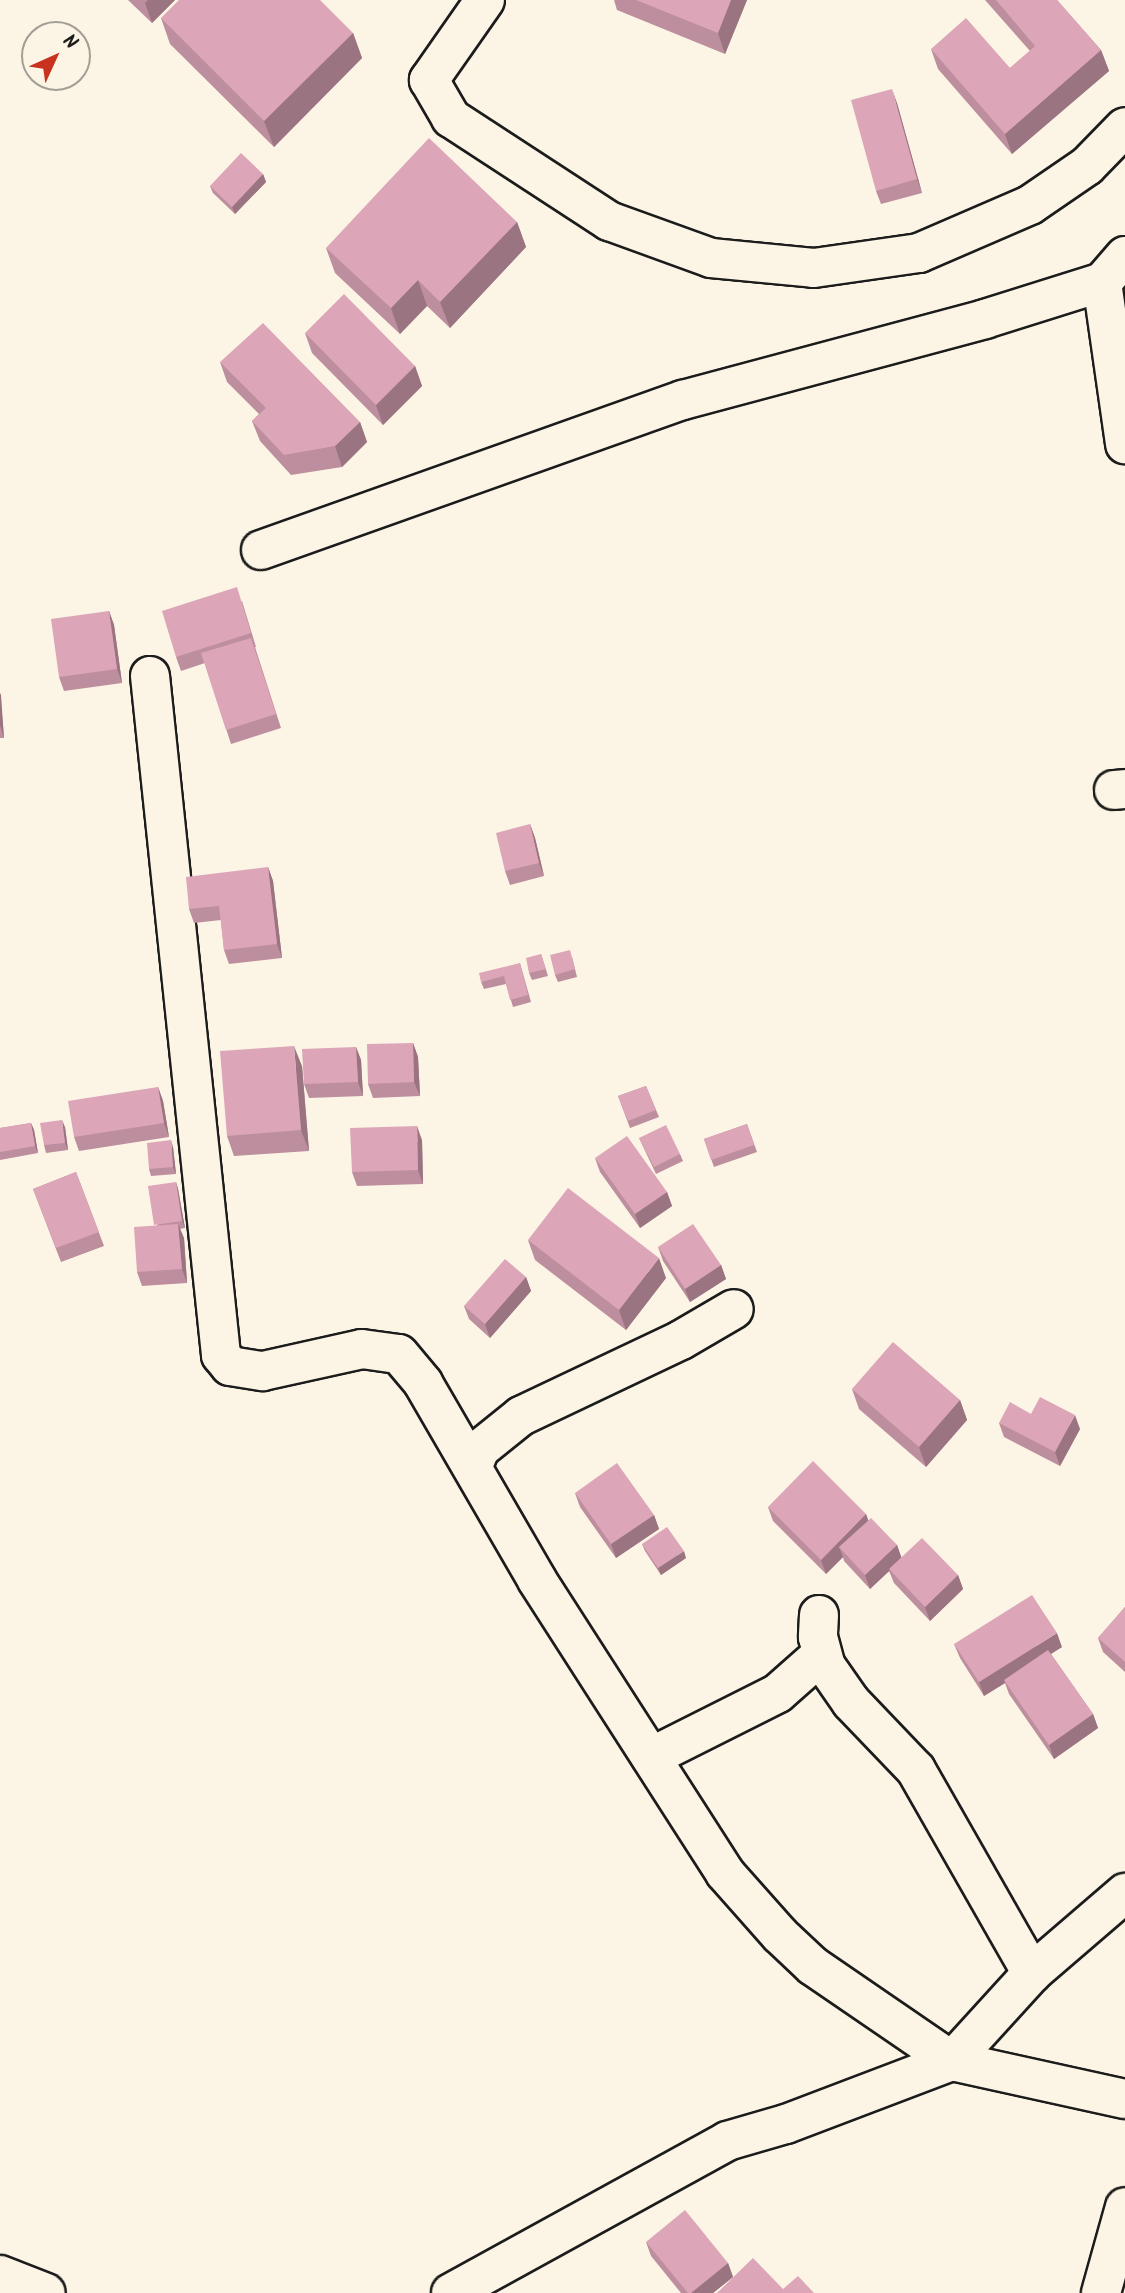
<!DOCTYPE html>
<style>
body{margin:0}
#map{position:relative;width:1125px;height:2293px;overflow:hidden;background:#fcf5e5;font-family:Kalam,sans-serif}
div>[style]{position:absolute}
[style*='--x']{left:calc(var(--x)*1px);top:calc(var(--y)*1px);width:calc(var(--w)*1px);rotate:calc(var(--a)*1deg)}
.roads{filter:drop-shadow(2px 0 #1c1c1c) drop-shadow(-2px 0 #1c1c1c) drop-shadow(0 2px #1c1c1c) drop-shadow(0 -2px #1c1c1c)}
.minor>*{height:38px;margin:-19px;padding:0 19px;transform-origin:19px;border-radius:19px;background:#fcf5e5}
.wall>*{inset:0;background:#bd8e9e}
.shaded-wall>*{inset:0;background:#9a7481}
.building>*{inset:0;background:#dca5b8}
span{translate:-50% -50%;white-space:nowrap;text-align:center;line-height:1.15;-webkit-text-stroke:6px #fcf5e5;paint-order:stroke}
.north{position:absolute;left:21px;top:21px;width:70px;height:70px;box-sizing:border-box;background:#fcf5e5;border:2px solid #a29e95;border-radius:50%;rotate:45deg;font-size:19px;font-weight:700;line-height:28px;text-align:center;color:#1c1c1c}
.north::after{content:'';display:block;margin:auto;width:24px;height:32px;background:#c8321e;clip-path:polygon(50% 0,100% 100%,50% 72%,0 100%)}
</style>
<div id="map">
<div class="roads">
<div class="minor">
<div style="--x:485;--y:0;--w:98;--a:125"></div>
<div style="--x:429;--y:80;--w:44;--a:59.9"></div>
<div style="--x:451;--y:118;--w:189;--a:33.1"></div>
<div style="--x:609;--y:221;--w:109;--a:19.9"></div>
<div style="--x:711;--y:258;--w:103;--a:5.5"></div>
<div style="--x:814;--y:268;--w:106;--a:-8.1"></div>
<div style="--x:919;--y:253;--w:121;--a:-23.4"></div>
<div style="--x:1030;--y:205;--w:69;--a:-34.4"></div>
<div style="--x:1087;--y:166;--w:54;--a:-45.7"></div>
<div style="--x:1125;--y:256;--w:35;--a:131"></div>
<div style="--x:1102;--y:282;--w:164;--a:81.9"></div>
<div style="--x:261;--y:550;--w:448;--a:-19.6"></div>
<div style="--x:683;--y:400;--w:313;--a:-15"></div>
<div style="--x:985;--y:319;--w:123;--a:-17.5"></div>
<div style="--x:150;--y:676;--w:683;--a:84.03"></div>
<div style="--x:221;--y:1355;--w:14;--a:51"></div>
<div style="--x:230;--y:1366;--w:33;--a:9"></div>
<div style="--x:263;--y:1371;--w:101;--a:-12.5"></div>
<div style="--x:362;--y:1349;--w:37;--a:8"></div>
<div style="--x:399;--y:1354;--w:38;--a:50"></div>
<div style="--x:423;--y:1383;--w:228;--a:59.9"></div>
<div style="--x:537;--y:1580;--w:348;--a:57.3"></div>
<div style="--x:725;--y:1873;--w:83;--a:48.4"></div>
<div style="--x:780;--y:1935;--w:45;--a:43.2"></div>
<div style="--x:813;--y:1966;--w:168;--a:34.4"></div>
<div style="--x:952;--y:2061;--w:177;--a:12.4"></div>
<div style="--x:1114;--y:790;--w:11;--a:-5"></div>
<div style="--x:473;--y:1466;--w:18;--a:-68"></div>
<div style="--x:480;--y:1449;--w:53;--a:-38.8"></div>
<div style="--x:521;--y:1416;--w:177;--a:-25.4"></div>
<div style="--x:681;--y:1340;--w:61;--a:-30.3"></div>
<div style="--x:819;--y:1615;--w:22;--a:93"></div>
<div style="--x:818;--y:1637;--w:30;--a:75"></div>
<div style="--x:826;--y:1666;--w:44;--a:55.2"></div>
<div style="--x:851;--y:1702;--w:94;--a:46.3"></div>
<div style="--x:916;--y:1770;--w:234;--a:60.3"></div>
<div style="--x:651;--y:1757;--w:142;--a:-26.7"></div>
<div style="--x:778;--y:1693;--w:57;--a:-41.5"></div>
<div style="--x:0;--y:2275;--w:49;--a:21.4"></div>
<div style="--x:451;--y:2293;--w:315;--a:-28.8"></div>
<div style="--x:727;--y:2141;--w:61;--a:-16.1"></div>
<div style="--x:786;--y:2124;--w:178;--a:-20.8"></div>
<div style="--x:952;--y:2061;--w:119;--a:-47.7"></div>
<div style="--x:1032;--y:1973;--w:123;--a:-40.7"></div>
<div style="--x:1101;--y:2293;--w:89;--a:-74.4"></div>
</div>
</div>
<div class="wall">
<div style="clip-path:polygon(128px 0,175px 0,152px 23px)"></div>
<div style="clip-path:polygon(614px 0,747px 0,725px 54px,617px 10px)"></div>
<div style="clip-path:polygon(985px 0,1057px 0,1101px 50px,1109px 71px,1012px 154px,938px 69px,931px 49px,1010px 68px,1030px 51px)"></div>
<div style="clip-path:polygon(161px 18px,353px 33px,362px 58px,274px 147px,170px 44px)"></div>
<div style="clip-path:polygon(897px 103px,922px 193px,881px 204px,876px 191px)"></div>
<div style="clip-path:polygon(263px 174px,266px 182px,235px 214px,213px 193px,210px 186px)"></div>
<div style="clip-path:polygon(517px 222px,526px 247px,450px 328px,427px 306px,400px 334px,335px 273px,326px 248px)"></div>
<div style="clip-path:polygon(305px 333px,415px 366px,422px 386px,383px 425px,312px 353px)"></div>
<div style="clip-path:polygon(220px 362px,360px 422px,367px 442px,342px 467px,291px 475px,260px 441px,252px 421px,259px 414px,227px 382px)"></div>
<div style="clip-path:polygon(242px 601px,256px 647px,255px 647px,281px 728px,231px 744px,205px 663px,181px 671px,176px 657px)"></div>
<div style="clip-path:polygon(109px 611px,114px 625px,122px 683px,64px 691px,59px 677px)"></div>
<div style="clip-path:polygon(0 693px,4px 738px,0 738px)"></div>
<div style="clip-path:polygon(530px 824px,535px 838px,544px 876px,510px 885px,505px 871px)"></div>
<div style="clip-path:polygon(268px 867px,273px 881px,282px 958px,229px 964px,224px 950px,221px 920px,194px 923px,189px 909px)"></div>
<div style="clip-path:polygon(541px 954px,548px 976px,532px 980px,529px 973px)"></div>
<div style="clip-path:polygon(572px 957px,577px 977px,558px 982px,555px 975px)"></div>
<div style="clip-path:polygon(520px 963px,531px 1002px,513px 1007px,506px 984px,484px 989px,481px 982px)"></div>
<div style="clip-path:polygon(413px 1043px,418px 1057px,420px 1096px,373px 1098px,368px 1084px)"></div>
<div style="clip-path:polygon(356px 1047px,361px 1060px,363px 1096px,309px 1098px,304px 1084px)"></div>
<div style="clip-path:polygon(302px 1066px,309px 1151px,234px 1156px,227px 1136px)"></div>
<div style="clip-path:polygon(646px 1086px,659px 1117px,630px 1128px,618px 1096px)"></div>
<div style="clip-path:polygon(158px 1087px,163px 1101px,169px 1137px,79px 1151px,74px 1137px)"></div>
<div style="clip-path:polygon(31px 1123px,34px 1130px,38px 1153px,0 1160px,0 1128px)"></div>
<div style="clip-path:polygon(747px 1124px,757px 1152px,714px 1167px,704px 1139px)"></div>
<div style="clip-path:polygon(65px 1127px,68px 1150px,46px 1153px,44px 1145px)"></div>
<div style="clip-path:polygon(639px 1138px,680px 1154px,683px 1161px,656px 1174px)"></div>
<div style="clip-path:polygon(422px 1140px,423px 1184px,357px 1186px,352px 1172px)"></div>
<div style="clip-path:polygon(173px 1147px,176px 1174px,151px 1176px,149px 1169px)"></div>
<div style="clip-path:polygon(595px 1158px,667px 1192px,672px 1206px,640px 1228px,600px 1172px)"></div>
<div style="clip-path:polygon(76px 1172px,104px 1246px,61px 1262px,33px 1189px)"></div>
<div style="clip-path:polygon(176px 1182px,178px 1189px,185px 1228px,180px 1229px,184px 1238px,187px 1283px,142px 1286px,137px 1272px)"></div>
<div style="clip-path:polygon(528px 1240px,666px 1278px,626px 1330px,535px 1260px)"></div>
<div style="clip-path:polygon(658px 1247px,721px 1265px,726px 1279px,690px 1302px,663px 1261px)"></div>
<div style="clip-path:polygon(526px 1277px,531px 1291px,490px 1338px,469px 1319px,464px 1306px)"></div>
<div style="clip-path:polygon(852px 1389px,960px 1400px,967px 1420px,926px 1467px,859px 1409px)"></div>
<div style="clip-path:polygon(1031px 1414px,1080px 1429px,1060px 1466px,1004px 1437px,999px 1423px)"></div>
<div style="clip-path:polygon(575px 1493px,654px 1515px,659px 1529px,616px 1558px,580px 1507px)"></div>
<div style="clip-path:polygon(768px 1507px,866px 1514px,868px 1520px,897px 1545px,901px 1557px,958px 1575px,963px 1589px,930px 1621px,894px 1583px,889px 1571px,870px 1589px,844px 1561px,843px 1557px,826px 1574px,773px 1521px)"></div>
<div style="clip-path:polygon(642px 1544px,686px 1558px,661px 1575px,645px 1551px)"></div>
<div style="clip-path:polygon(1125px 1607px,1125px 1672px,1103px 1652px,1098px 1638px)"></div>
<div style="clip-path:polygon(954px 1644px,1062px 1647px,1051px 1654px,1093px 1714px,1098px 1728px,1054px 1759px,1009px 1694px,1005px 1683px,984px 1696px,960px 1658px)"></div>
<div style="clip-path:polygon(646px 2242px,728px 2263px,733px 2277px,713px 2293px,681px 2293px,651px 2256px)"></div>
</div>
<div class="shaded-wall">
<div style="clip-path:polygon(148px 0,175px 0,152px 23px,145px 3px)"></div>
<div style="clip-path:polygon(731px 0,747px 0,725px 54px,718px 33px)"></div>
<div style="clip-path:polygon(353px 33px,362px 58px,274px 147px,264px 121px)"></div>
<div style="clip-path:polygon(1101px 50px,1109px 71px,1012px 154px,1005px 134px)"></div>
<div style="clip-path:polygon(892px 89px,897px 103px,922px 193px,917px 179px)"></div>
<div style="clip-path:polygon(263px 174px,266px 182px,235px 214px,232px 207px)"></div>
<div style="clip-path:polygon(517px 222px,526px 247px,450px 328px,440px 302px)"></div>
<div style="clip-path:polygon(418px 280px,427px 306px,400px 334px,391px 308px)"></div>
<div style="clip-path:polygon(415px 366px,422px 386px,383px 425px,376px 405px)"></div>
<div style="clip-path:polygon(360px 422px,367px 442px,342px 467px,335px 446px)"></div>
<div style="clip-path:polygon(109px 611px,114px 625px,122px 683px,117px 669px)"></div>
<div style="clip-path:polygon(0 693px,1px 695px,4px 738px,0 725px)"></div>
<div style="clip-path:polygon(530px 824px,535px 838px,544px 876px,539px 863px)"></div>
<div style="clip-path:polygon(268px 867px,273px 881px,282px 958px,277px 944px)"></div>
<div style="clip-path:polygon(413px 1043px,418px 1057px,420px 1096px,414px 1082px)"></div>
<div style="clip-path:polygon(294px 1046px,302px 1066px,309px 1151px,301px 1130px)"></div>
<div style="clip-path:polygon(356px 1047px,361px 1060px,363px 1096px,358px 1082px)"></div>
<div style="clip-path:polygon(158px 1087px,163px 1101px,169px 1137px,164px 1123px)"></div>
<div style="clip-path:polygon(62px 1120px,65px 1127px,68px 1150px,65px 1143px)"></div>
<div style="clip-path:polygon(31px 1123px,34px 1130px,38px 1153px,35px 1146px)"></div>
<div style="clip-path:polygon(417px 1126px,422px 1140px,423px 1184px,418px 1170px)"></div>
<div style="clip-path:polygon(171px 1140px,173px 1147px,176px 1174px,173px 1167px)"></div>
<div style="clip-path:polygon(176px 1182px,178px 1189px,185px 1228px,182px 1221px)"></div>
<div style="clip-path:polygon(667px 1192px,672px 1206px,640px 1228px,635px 1214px)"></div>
<div style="clip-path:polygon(178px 1224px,184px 1238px,187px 1283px,182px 1269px)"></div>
<div style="clip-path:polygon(659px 1258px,666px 1278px,626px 1330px,619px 1310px)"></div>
<div style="clip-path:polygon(721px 1265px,726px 1279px,690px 1302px,685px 1289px)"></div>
<div style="clip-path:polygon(526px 1277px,531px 1291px,490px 1338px,485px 1324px)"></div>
<div style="clip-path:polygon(960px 1400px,967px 1420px,926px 1467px,919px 1447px)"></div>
<div style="clip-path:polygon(1075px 1415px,1080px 1429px,1060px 1466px,1055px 1452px)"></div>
<div style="clip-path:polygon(866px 1514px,871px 1528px,839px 1547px,843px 1557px,826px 1574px,821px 1560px)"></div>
<div style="clip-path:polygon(654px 1515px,659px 1529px,616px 1558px,611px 1544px)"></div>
<div style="clip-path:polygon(897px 1545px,902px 1559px,870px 1589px,865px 1575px)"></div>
<div style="clip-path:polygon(684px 1551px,686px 1558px,661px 1575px,658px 1568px)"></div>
<div style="clip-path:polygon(958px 1575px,963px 1589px,930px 1621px,925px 1607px)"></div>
<div style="clip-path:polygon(1057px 1633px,1062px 1647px,1005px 1682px,1004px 1680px,1005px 1683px,984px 1696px,979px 1682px)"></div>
<div style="clip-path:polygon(1093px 1714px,1098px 1728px,1054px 1759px,1049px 1745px)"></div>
<div style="clip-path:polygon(728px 2263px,733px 2277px,713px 2293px,691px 2293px)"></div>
</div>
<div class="building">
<div style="clip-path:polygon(179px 0,320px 0,353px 33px,264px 121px,161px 18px)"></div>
<div style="clip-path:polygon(636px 0,731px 0,718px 33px)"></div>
<div style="clip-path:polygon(996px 0,1057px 0,1101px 50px,1005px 134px,931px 49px,966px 18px,1010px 68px,1035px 46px)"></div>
<div style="clip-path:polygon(892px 89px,917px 179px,876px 191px,851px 100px)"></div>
<div style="clip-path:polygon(429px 138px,517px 222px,440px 302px,418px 280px,391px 308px,326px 248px)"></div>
<div style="clip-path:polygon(241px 153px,263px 174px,232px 207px,210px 186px)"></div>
<div style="clip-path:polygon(344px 294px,415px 366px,376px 405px,305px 333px)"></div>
<div style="clip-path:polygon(263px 323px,360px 422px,335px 446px,284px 455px,252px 421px,266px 408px,220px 362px)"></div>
<div style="clip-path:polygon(237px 587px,251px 633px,176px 657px,162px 611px)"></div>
<div style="clip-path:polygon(109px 611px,117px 669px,59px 677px,51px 619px)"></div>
<div style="clip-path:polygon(251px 638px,276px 714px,226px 730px,201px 653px)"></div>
<div style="clip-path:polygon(530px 824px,539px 863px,505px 871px,496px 833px)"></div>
<div style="clip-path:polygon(268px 867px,277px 944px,224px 950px,219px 906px,189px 909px,186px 877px)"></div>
<div style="clip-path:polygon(570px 950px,575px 969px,555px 975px,550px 955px)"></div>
<div style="clip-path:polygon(541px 954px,546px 969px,529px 973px,526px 958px)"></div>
<div style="clip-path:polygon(520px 963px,528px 995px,510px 1000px,504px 976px,481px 982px,479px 973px)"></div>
<div style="clip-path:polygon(413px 1043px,414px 1082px,368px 1084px,367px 1044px)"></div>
<div style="clip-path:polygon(294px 1046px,301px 1130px,227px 1136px,220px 1051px)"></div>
<div style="clip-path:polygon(356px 1047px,358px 1082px,304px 1084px,302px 1049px)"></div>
<div style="clip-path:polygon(646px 1086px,656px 1110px,628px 1121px,618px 1096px)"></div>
<div style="clip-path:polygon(158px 1087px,164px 1123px,74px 1137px,68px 1101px)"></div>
<div style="clip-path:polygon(62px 1120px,65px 1143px,44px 1145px,40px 1123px)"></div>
<div style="clip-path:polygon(31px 1123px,35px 1146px,0 1152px,0 1128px)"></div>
<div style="clip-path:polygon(747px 1124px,754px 1145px,711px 1160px,704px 1139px)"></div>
<div style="clip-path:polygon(666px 1125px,680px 1154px,654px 1167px,639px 1138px)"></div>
<div style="clip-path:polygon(417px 1126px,418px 1170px,352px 1172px,350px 1128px)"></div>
<div style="clip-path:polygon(627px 1136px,667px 1192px,635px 1214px,595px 1158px)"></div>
<div style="clip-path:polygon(171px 1140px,173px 1167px,149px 1169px,147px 1143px)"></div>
<div style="clip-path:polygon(76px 1172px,99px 1232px,56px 1248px,33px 1189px)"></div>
<div style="clip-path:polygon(176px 1182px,182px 1221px,154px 1225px,148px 1186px)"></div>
<div style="clip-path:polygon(568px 1188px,659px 1258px,619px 1310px,528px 1240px)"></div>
<div style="clip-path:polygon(178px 1224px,182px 1269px,137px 1272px,134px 1227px)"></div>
<div style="clip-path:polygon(693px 1224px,721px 1265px,685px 1289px,658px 1247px)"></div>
<div style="clip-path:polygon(505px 1259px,526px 1277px,485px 1324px,464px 1306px)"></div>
<div style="clip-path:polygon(893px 1342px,960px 1400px,919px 1447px,852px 1389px)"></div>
<div style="clip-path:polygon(1040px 1397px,1075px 1415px,1055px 1452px,999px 1423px,1010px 1402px,1031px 1414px)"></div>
<div style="clip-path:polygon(813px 1461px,866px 1514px,821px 1560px,768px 1507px)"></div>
<div style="clip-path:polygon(617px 1463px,654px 1515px,611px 1544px,575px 1493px)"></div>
<div style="clip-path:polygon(871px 1518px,897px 1545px,865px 1575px,839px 1547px)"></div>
<div style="clip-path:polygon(667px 1527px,684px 1551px,658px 1568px,642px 1544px)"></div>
<div style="clip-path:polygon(922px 1538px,958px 1575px,925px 1607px,889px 1569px)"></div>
<div style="clip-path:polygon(1032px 1595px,1057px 1633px,979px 1682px,954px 1644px)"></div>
<div style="clip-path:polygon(1125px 1607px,1125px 1662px,1098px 1638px)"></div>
<div style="clip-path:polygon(1048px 1650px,1093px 1714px,1049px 1745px,1004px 1680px)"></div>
<div style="clip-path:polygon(685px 2210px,728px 2263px,691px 2293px,688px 2293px,646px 2242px)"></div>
<div style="clip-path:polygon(753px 2258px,783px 2289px,798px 2276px,814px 2293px,717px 2293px)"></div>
</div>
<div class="north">N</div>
</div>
